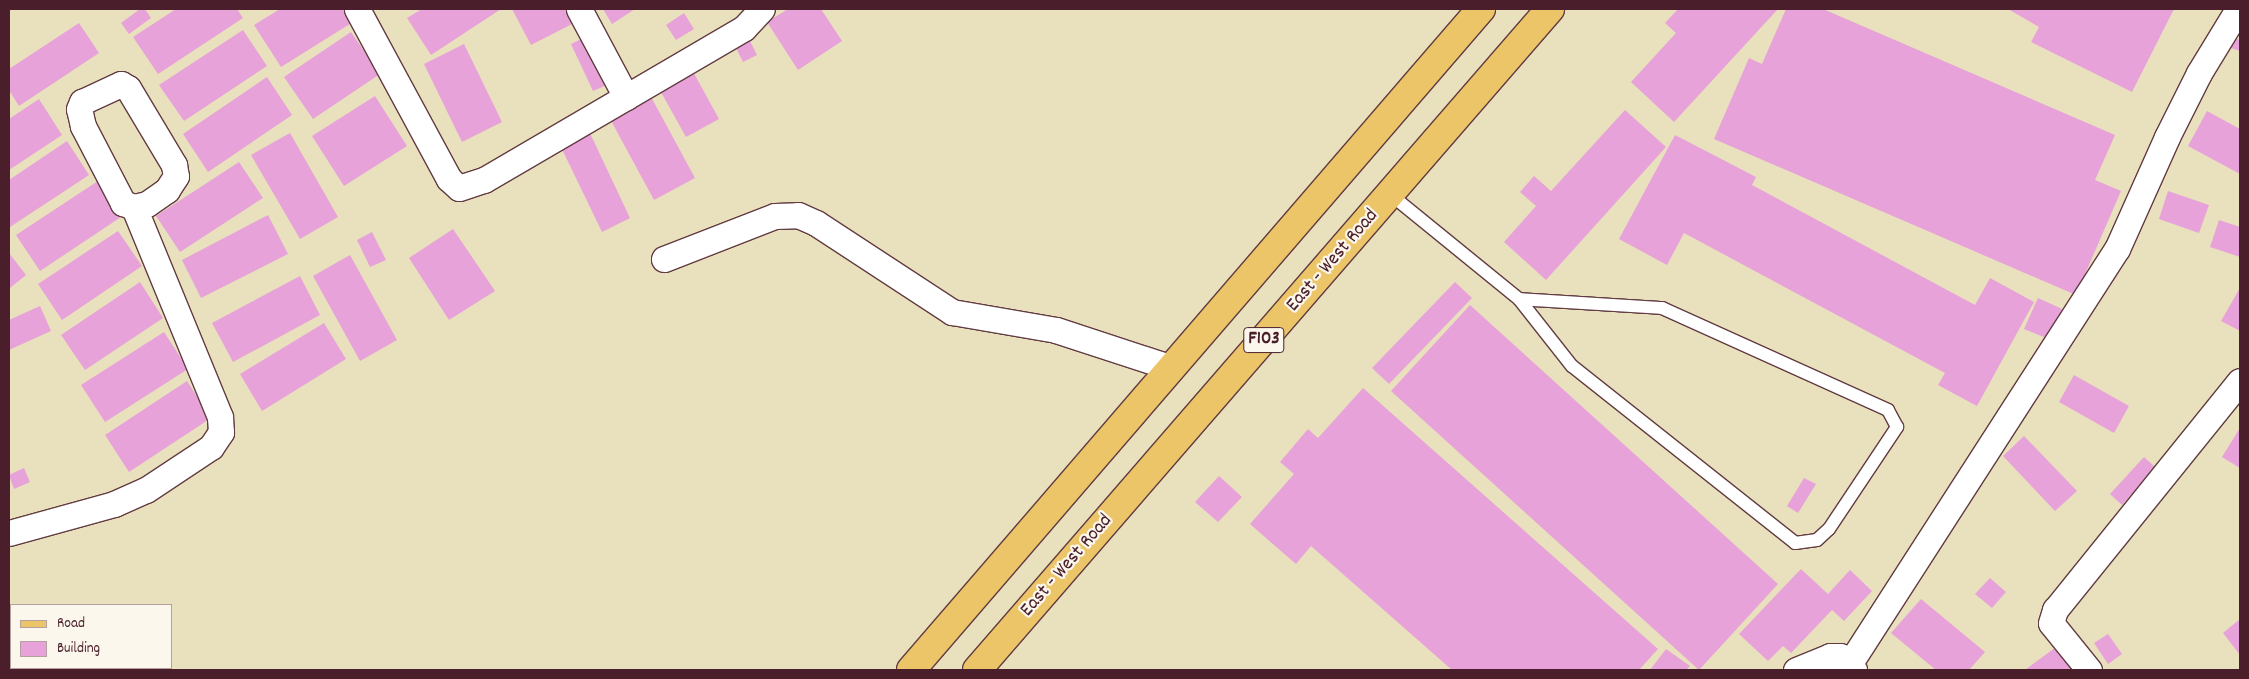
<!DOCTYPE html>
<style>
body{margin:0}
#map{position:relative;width:2249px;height:679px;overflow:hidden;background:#e9e0bd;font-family:Dekko,sans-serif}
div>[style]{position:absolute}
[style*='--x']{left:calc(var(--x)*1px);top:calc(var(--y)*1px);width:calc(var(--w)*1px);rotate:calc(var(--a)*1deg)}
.building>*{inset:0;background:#e7a2d9}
.roads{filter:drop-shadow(1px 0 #623c41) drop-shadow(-1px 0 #623c41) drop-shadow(0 1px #623c41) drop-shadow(0 -1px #623c41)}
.lane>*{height:12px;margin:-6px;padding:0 6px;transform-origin:6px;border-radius:6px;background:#fff}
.street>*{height:25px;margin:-12.5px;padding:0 12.5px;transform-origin:12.5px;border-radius:12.5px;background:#fff}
.primary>*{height:28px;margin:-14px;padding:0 14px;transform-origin:14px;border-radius:14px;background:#edc569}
span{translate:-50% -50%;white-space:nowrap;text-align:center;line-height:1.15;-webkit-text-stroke:4.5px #fbf7ec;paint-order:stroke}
.shield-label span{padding:1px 4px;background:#fbf7ec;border:1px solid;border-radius:4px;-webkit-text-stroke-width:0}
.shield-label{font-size:19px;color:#4a1f2b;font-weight:700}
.street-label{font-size:20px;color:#4a1f2b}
.frame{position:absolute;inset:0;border:10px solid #4a1f2b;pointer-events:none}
.legend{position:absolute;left:10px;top:604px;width:162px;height:65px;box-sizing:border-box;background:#fbf7ec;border:1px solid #b4a19f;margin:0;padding:6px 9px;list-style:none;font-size:15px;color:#4a1f2b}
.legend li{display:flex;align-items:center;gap:10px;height:25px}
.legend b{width:25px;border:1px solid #b4a19f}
</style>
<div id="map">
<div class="building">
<div style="clip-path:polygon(140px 9px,145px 9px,151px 18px,129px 34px,121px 23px)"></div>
<div style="clip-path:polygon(176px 9px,237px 9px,243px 18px,158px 74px,133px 37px)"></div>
<div style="clip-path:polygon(280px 9px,344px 9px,353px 22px,281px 67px,254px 25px)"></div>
<div style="clip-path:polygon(422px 9px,501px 9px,431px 55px,407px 18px)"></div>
<div style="clip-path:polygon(512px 9px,566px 9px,574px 23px,531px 45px)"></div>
<div style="clip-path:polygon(603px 9px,635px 9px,612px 24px)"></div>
<div style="clip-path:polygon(788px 9px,821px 9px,842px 41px,798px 70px,767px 22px)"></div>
<div style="clip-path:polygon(1678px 9px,1778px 9px,1674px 122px,1631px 82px,1676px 33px,1665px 23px)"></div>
<div style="clip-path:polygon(1786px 9px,1823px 9px,2115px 135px,2095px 180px,2121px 191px,2076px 295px,1714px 139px,1749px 58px,1762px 64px)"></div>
<div style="clip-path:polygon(2008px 9px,2174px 9px,2132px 92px,2031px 42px,2039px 27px)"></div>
<div style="clip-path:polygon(684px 13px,694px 29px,676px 40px,666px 25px)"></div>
<div style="clip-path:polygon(79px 23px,99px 53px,19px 106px,9px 90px,9px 69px)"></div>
<div style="clip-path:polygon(243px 30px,267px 66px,184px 121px,159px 85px)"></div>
<div style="clip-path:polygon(745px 31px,757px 55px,743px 62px,731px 38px)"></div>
<div style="clip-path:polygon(351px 32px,380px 74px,313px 119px,284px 77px)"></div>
<div style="clip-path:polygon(585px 37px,607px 85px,593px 91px,571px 44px)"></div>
<div style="clip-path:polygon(2232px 37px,2240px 40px,2240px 51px,2228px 47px)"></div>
<div style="clip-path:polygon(464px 44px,502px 122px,462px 142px,424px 64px)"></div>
<div style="clip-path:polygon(690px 66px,719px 119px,686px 137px,657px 85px)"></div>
<div style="clip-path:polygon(267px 77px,292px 115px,208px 172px,183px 134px)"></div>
<div style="clip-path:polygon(650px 95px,695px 178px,654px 200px,609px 117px)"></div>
<div style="clip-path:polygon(375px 96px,407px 146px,344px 186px,312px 136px)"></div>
<div style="clip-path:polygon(39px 99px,62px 135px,9px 170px,9px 119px)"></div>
<div style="clip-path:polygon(1625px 110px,1666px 147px,1546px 280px,1504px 242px,1536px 206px,1520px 192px,1534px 176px,1551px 191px)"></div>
<div style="clip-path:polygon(2207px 111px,2240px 129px,2240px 174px,2188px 146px)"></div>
<div style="clip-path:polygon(589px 131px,630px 218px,602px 232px,560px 145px)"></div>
<div style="clip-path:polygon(290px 133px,338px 217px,300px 239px,251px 155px)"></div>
<div style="clip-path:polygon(1675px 135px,1756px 177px,1752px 185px,1975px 305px,1990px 278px,2034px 302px,1977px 406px,1938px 385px,1945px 373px,1684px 233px,1667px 265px,1619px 239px)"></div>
<div style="clip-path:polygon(67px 141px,89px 175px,10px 227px,9px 180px)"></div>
<div style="clip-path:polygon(239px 162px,263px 198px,180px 252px,156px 216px)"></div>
<div style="clip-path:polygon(98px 181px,121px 217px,40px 271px,16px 235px)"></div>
<div style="clip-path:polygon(2168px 191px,2209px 205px,2199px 233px,2159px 219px)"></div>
<div style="clip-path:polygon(268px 215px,288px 254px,201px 298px,182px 260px)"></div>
<div style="clip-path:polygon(2219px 220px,2240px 227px,2240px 257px,2210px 247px)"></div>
<div style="clip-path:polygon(453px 229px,495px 291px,449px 320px,409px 258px)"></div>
<div style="clip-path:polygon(118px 231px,142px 266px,62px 320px,38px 284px)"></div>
<div style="clip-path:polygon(372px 232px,386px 260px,370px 267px,357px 240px)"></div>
<div style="clip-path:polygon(9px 253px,26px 275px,10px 288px,9px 286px)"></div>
<div style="clip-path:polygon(350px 255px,397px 340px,360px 361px,313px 276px)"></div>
<div style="clip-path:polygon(300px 276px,320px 315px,233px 362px,212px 323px)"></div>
<div style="clip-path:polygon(140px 282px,163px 318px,85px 370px,61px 335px)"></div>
<div style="clip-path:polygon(1455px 282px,1472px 298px,1389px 384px,1372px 368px)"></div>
<div style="clip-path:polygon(2240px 288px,2240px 331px,2221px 321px)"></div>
<div style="clip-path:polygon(2038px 298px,2062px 309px,2049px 339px,2024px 329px)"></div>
<div style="clip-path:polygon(1470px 305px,1778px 584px,1699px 670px,1391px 391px)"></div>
<div style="clip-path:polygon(40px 306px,51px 331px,9px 350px,9px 320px)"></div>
<div style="clip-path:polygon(324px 323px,346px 359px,262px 411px,240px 374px)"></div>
<div style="clip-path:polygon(164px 332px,188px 369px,105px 422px,81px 385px)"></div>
<div style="clip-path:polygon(2074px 375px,2129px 406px,2114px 433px,2059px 402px)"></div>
<div style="clip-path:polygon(187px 381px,211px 418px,129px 472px,105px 435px)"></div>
<div style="clip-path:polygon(1363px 388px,1658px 649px,1639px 670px,1452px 670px,1311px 546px,1296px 564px,1250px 524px,1294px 474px,1280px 462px,1308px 429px,1318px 438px)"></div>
<div style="clip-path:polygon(2240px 428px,2240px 468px,2222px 457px)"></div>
<div style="clip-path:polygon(2024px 436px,2077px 491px,2055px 511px,2003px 456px)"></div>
<div style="clip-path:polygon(2144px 457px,2155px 467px,2122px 505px,2110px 494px)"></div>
<div style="clip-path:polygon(24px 468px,30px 482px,14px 489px,9px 475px)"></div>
<div style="clip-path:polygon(1219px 476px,1242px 497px,1218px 522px,1195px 502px)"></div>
<div style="clip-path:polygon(1804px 478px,1816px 484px,1798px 513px,1787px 506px)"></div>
<div style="clip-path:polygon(1801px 569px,1828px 594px,1850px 570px,1872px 591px,1844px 621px,1832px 610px,1791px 653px,1783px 646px,1768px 661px,1739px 634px)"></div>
<div style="clip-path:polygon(1990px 578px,2006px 592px,1992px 608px,1975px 594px)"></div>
<div style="clip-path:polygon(1921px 599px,1985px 652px,1969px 670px,1936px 670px,1891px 633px)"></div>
<div style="clip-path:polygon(2240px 619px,2240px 655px,2223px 633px)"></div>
<div style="clip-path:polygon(2108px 634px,2122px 654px,2108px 664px,2094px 643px)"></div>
<div style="clip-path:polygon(2060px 644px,2080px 670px,2025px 670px)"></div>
<div style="clip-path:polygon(1666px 649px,1690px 666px,1686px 670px,1650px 670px)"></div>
</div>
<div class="roads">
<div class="lane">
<div style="--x:1391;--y:195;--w:165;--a:39.1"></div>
<div style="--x:1519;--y:299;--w:85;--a:51.7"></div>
<div style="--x:1572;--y:366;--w:285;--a:38.4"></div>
<div style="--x:1795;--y:543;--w:22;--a:-8"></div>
<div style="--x:1817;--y:540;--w:16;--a:-43"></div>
<div style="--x:1829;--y:529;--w:123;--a:-56.3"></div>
<div style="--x:1897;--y:427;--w:19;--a:-118"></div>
<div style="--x:1888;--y:410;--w:248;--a:-155.7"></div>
<div style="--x:1662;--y:308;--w:143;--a:-176.4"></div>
</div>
<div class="street">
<div style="--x:357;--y:9;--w:193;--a:61.6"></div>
<div style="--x:449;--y:179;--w:13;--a:42"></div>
<div style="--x:459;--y:188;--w:26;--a:-18"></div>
<div style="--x:484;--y:180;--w:301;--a:-30.3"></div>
<div style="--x:744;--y:28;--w:26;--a:-47"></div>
<div style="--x:579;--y:9;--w:100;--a:61.9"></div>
<div style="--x:121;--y:84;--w:8;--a:30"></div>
<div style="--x:128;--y:88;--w:90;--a:59.1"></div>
<div style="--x:174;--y:165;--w:11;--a:80"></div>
<div style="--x:176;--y:176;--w:17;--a:123"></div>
<div style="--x:167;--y:190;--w:24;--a:145"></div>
<div style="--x:147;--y:204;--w:13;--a:167"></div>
<div style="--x:134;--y:207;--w:12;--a:-160"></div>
<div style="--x:123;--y:203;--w:87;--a:-117.5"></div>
<div style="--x:83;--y:126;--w:17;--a:-103"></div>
<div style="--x:79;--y:109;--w:8;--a:-67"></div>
<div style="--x:82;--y:102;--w:43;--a:-24.8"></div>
<div style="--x:664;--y:259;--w:119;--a:-21.2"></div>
<div style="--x:775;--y:216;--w:23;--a:-2"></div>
<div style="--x:798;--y:215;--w:20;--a:24"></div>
<div style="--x:816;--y:223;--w:163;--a:33.2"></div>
<div style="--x:952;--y:312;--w:106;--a:9.8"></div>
<div style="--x:1056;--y:330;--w:122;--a:18.1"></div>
<div style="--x:9;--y:533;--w:109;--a:-15.4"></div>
<div style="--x:114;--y:504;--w:35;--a:-24"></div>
<div style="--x:146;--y:490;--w:78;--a:-33.5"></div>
<div style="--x:211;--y:447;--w:18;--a:-56"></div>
<div style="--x:221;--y:432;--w:15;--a:-94"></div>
<div style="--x:220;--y:417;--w:227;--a:-112.3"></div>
<div style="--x:1850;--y:663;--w:493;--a:-57.2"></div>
<div style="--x:2117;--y:249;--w:123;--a:-65.9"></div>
<div style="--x:2167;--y:137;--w:72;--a:-63.4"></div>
<div style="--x:2199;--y:73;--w:75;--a:-58.6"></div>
<div style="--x:1796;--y:670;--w:37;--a:-22"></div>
<div style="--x:1830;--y:656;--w:10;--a:0"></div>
<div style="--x:1840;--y:656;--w:20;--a:45"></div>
<div style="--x:2089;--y:670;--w:60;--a:-129"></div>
<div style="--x:2051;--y:623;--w:14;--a:-73"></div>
<div style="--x:2055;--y:610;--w:294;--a:-51.1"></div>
</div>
<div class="primary">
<div style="--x:911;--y:670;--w:873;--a:-49.23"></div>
<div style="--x:977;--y:670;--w:875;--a:-49.08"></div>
</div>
</div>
<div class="shield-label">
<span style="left:1264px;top:340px">F103</span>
</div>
<div class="street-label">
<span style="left:1333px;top:261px;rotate:-49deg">East - West Road</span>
<span style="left:1067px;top:566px;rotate:-49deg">East - West Road</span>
</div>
<div class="frame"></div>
<ul class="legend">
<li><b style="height:6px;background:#edc569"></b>Road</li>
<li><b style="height:14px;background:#e7a2d9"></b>Building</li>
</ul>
</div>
